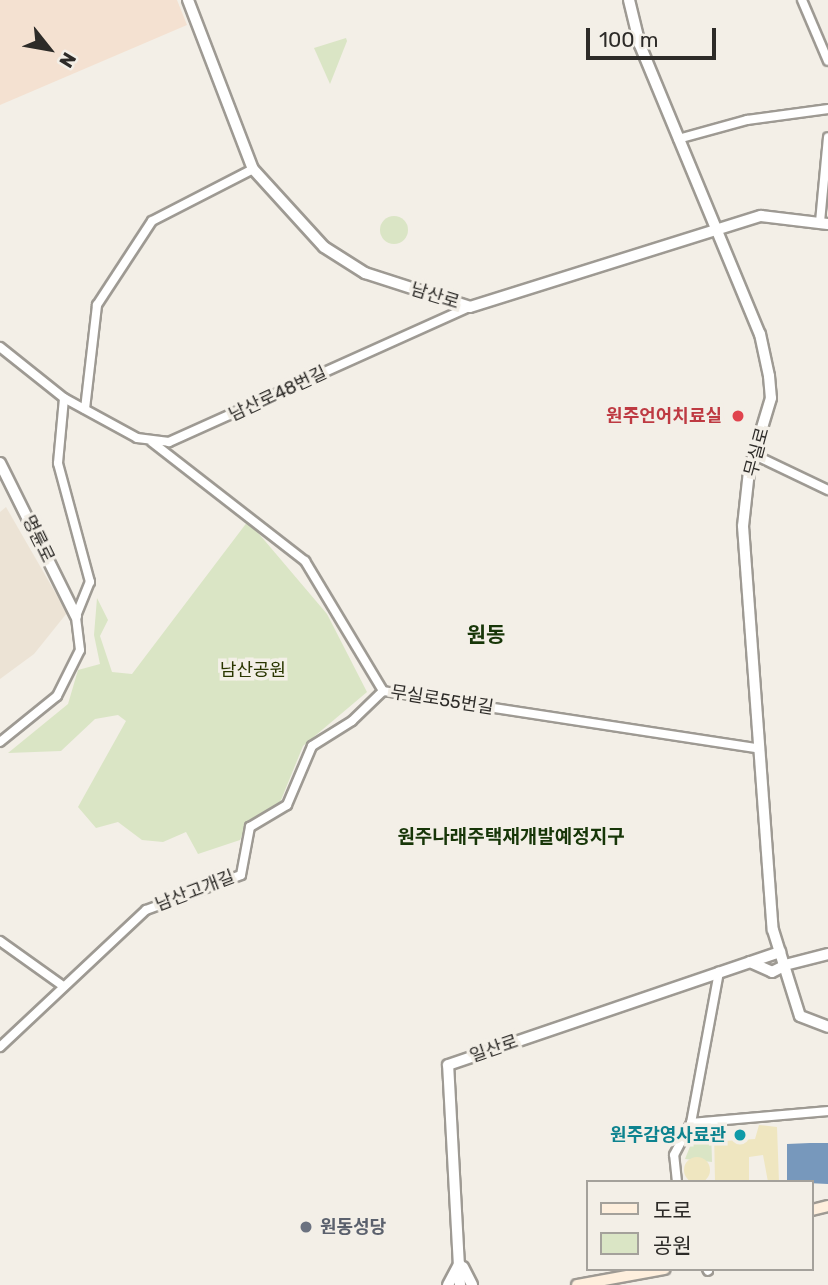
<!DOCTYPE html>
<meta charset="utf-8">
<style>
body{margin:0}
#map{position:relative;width:828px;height:1285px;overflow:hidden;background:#f3efe7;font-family:Rubik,"Noto Sans KR",sans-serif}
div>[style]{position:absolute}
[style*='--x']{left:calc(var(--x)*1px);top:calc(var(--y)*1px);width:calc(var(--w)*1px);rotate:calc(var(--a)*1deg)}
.built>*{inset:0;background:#ece3d5}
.education>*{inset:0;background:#f4e1d1}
.green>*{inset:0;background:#dae5c5}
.round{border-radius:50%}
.sand>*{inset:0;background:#efe6c0}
.water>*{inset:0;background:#7798bc}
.roads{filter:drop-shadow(2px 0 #9e9a93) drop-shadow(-2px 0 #9e9a93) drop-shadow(0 2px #9e9a93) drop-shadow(0 -2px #9e9a93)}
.minor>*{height:8px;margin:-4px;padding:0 4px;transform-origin:4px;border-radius:4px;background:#fff}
.tertiary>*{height:10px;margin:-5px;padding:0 5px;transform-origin:5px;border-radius:5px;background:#fff}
.secondary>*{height:10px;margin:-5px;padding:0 5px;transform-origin:5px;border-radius:5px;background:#feefdd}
.dots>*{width:19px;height:19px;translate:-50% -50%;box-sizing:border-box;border:4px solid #f3efe7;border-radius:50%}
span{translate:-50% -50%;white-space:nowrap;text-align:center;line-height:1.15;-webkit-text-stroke:7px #f3efe7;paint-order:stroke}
.street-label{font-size:18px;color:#2d2b28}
.health-label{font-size:18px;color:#be3a42;font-weight:700}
.right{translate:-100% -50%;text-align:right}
.park-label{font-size:18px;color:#2a3600}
.culture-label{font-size:18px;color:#0d838f;font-weight:700}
.worship-label{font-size:18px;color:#5b616d;font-weight:700}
.left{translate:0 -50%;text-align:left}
.neighbourhood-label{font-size:19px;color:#173608;font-weight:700}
.quarter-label{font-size:21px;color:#173608;font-weight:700}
.legend{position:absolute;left:586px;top:1180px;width:228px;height:91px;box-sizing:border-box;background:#f3efe7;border:2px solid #a4a19b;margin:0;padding:9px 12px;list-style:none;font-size:21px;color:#2d2b28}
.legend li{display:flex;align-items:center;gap:14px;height:35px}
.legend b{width:35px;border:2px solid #a4a19b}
.north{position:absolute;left:14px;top:14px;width:70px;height:70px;-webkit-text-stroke:5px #f3efe7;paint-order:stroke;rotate:121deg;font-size:19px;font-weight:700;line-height:28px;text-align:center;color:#2d2b28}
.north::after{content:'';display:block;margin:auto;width:24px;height:32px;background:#2d2b28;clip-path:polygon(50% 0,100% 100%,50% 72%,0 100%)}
.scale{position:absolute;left:586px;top:28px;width:130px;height:32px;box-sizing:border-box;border:4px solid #2d2b28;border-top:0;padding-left:9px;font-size:21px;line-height:24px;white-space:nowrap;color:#2d2b28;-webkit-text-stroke:5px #f3efe7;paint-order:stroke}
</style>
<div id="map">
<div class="built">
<div style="clip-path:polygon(6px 507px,67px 613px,34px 654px,0 679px,0 512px)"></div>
</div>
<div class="education">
<div style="clip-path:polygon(0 0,177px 0,187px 25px,0 105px)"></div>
</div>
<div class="green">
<div style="clip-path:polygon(346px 38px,347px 41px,330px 84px,314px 48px)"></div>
<div class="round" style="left:380px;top:216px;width:28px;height:28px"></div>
<div style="clip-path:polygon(248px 521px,327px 614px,367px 692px,303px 746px,279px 805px,249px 820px,240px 840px,198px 854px,186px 832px,163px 842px,142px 840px,118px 822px,96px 828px,78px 807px,126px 721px,118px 715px,95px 719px,61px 751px,8px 753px,68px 704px,78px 670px,100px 664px,94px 635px,97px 598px,108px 620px,100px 636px,112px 672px,132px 674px)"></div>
<div style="clip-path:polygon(697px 1129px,711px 1129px,712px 1162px,685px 1159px)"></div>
</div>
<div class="sand">
<div style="clip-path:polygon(759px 1125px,777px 1127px,779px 1182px,768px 1182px,763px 1155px,749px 1157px,749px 1182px,715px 1182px,714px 1130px,724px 1130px,725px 1141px,755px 1139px)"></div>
<div class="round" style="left:684px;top:1157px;width:26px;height:26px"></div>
</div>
<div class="water">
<div style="clip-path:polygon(810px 1143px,828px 1143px,828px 1184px,787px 1182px,787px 1144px)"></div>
</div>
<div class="roads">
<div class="minor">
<div style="--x:802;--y:0;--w:66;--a:66.9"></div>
<div style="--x:678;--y:139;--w:72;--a:-15.4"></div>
<div style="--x:747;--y:120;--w:82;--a:-7.7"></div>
<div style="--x:820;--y:222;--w:85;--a:-84.6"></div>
<div style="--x:0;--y:347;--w:82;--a:38.6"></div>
<div style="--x:64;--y:398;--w:83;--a:28.7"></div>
<div style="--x:137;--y:438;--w:32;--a:7"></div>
<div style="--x:169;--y:442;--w:330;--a:-24.2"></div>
<div style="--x:85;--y:409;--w:105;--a:-83.4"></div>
<div style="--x:97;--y:305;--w:100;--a:-56.8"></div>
<div style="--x:152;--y:221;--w:114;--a:-27.2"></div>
<div style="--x:152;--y:442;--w:194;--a:37.9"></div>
<div style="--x:305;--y:561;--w:152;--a:59"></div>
<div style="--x:757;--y:456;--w:79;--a:25.6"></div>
<div style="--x:383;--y:691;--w:381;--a:8.7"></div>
<div style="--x:0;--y:742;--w:73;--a:-38.9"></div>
<div style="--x:57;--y:696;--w:51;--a:-63.4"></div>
<div style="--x:80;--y:650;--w:34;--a:-97"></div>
<div style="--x:76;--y:616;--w:37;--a:-68"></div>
<div style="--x:90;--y:582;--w:123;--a:-105.1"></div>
<div style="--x:58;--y:463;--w:65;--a:-84.7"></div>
<div style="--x:0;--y:941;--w:77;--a:35.5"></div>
<div style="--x:0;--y:1047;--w:200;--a:-43.2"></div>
<div style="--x:146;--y:910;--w:101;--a:-20.2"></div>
<div style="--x:241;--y:875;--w:49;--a:-79.4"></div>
<div style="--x:250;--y:827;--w:43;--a:-30.7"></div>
<div style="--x:287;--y:805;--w:64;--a:-67"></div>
<div style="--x:312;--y:746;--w:47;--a:-32"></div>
<div style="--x:352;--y:721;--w:43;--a:-44.1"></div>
<div style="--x:691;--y:1123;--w:138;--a:-5"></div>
<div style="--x:677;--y:1182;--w:27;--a:-96"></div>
<div style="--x:674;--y:1155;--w:36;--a:-62"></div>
<div style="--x:691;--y:1123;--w:154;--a:-79.5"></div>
<div style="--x:707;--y:1269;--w:2;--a:63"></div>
</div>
<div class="tertiary">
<div style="--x:188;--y:0;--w:181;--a:69"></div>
<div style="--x:253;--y:169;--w:105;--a:47.7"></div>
<div style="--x:324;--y:247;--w:49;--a:32.4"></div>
<div style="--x:365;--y:273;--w:110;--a:17.9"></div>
<div style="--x:470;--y:307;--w:305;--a:-17.4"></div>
<div style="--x:761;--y:216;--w:67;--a:6.8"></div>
<div style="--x:629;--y:0;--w:46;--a:76.3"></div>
<div style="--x:640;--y:45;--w:313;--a:67.5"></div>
<div style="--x:760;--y:334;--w:43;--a:77.9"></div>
<div style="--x:769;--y:376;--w:22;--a:85"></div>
<div style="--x:771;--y:398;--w:76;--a:106.8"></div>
<div style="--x:749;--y:471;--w:55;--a:96.2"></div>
<div style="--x:743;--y:526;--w:405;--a:85.8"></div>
<div style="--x:773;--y:930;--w:90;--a:72.6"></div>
<div style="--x:800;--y:1016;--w:30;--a:21"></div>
<div style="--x:0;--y:463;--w:171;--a:63.6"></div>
<div style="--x:750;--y:962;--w:24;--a:24"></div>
<div style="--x:772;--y:972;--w:13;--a:-27"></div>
<div style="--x:785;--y:965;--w:44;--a:-14.3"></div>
<div style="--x:463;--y:1267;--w:20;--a:63"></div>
<div style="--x:448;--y:1285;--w:24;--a:-62"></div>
<div style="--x:460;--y:1285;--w:220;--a:-93.1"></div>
<div style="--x:448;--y:1065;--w:351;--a:-18.8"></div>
</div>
<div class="secondary">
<div style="--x:812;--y:1210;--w:16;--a:-14"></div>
<div style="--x:577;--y:1285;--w:89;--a:-10.3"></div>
</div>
</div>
<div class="dots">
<div style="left:738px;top:416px;background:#e0444e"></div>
<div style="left:740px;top:1135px;background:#0f9aa8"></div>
<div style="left:306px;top:1227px;background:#6b7280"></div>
</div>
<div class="street-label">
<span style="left:435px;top:296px;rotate:17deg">남산로</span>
<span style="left:278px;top:394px;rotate:-25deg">남산로48번길</span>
<span style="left:757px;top:452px;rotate:-75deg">무실로</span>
<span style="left:38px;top:539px;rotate:64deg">명륜로</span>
<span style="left:442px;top:700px;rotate:9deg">무실로55번길</span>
<span style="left:195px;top:891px;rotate:-21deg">남산고개길</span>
<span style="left:494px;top:1049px;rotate:-19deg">일산로</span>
</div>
<div class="health-label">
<span class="right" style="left:722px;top:416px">원주언어치료실</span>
</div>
<div class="park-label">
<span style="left:253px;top:670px">남산공원</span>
</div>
<div class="culture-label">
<span class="right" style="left:726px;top:1135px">원주감영사료관</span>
</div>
<div class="worship-label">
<span class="left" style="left:320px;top:1227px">원동성당</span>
</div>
<div class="neighbourhood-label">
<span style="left:511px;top:837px">원주나래주택재개발예정지구</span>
</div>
<div class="quarter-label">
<span style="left:486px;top:635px">원동</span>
</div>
<ul class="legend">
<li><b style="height:9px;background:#feefdd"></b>도로</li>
<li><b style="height:19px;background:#dae5c5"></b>공원</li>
</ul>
<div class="north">N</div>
<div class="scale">100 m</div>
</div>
